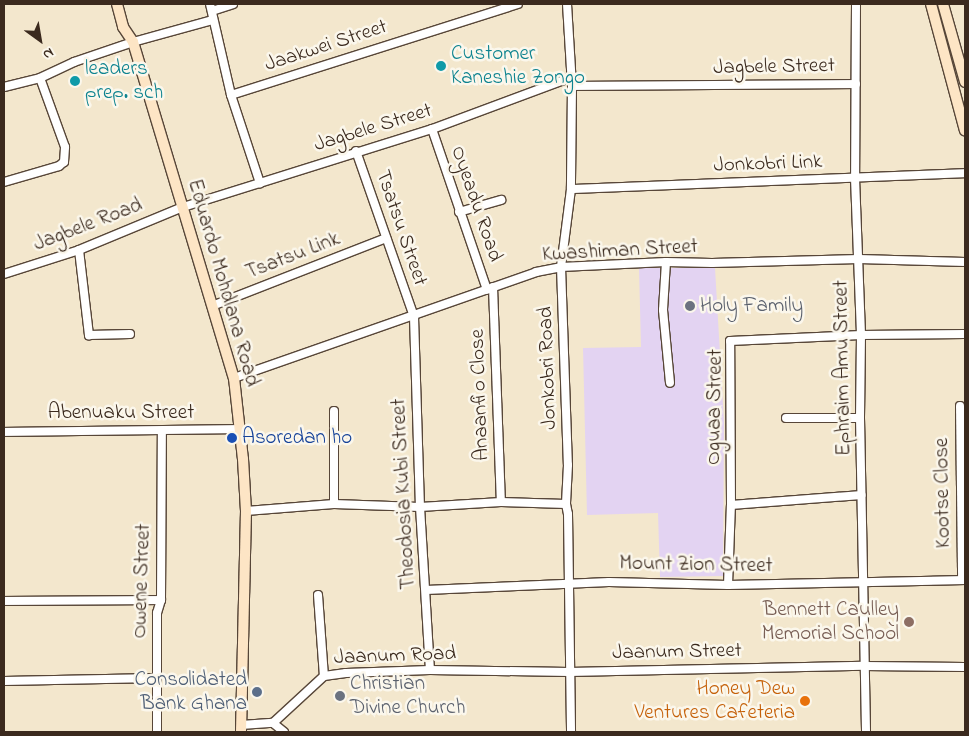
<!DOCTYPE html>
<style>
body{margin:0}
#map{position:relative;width:969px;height:736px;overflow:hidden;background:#f3e7cd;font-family:"Indie Flower",sans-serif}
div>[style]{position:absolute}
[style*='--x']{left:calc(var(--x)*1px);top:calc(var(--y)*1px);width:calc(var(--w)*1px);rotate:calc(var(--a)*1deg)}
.built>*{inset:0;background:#e3d3f2}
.roads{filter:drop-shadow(1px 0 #574638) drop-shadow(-1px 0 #574638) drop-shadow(0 1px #574638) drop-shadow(0 -1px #574638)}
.minor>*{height:8px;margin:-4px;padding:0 4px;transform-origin:4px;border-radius:4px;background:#fff}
.secondary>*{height:10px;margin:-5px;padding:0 5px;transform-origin:5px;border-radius:5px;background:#fde5c5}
.dots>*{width:14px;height:14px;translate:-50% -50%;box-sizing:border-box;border:2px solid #fbf7ec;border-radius:50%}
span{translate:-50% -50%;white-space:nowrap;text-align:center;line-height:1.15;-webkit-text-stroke:5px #fbf7ec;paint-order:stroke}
.street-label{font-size:21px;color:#3b2a1e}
.culture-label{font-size:21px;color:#0d838f}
.left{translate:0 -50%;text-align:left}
.worship-label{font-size:21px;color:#5b616d}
.transit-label{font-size:21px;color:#164399}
.education-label{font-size:21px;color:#785e54}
.right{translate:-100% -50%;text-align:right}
.service-label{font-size:21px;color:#4e5e75}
.food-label{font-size:21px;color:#c56008}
.frame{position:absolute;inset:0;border:5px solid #3b2a1e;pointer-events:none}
.north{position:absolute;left:15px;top:15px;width:50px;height:50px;-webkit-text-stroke:4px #fbf7ec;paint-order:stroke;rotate:148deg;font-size:14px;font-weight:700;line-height:20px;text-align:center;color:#3b2a1e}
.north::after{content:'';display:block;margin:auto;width:18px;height:22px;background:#3b2a1e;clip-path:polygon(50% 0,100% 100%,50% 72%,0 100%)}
</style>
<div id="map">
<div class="built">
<div style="clip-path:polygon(639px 268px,715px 268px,724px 422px,723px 576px,660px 577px,658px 513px,587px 515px,583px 348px,641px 347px)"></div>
</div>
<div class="roads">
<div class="minor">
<div style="--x:210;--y:4;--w:93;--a:77"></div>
<div style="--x:231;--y:95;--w:93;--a:71.8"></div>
<div style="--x:567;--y:4;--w:82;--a:86.5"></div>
<div style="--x:572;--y:86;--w:103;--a:90.6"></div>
<div style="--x:571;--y:189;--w:79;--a:97.3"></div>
<div style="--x:561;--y:267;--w:198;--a:88"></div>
<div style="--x:568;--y:465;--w:39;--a:93"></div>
<div style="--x:566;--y:504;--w:10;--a:79"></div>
<div style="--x:568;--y:514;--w:218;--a:89.2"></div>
<div style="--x:856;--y:4;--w:174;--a:90.3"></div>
<div style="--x:855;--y:178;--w:157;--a:87.8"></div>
<div style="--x:861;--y:335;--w:83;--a:90.7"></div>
<div style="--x:860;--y:418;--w:314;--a:88.9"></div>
<div style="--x:212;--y:11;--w:22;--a:-18"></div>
<div style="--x:572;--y:86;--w:284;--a:-0.4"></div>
<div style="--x:4;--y:87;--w:37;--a:-14"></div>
<div style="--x:40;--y:78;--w:38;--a:-25"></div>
<div style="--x:74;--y:62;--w:62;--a:-18.7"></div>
<div style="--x:133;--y:42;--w:83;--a:-15.4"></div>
<div style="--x:231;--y:95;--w:301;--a:-17.6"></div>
<div style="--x:432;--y:129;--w:170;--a:71.1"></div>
<div style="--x:356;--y:151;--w:176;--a:70.7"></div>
<div style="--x:414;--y:317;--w:190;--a:88.2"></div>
<div style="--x:420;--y:507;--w:163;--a:86.5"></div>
<div style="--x:4;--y:182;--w:57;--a:-16.2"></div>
<div style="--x:59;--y:166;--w:6;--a:-39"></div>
<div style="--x:64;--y:162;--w:15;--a:-86"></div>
<div style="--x:65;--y:147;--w:73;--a:-109.9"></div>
<div style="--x:571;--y:189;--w:394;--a:-2.3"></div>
<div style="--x:459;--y:212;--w:44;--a:-15.9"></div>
<div style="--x:79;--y:250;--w:86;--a:83.3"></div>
<div style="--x:89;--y:335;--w:41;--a:-1.4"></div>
<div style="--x:666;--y:262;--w:48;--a:93.6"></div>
<div style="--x:663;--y:310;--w:73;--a:84.5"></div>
<div style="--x:4;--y:274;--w:79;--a:-17.7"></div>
<div style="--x:79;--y:250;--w:113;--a:-22.5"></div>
<div style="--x:183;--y:207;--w:261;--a:-17.4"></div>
<div style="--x:432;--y:129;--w:149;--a:-20.4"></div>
<div style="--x:493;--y:287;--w:215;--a:87.9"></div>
<div style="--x:212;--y:306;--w:187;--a:-21.3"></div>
<div style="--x:234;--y:378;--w:320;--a:-19.3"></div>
<div style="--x:536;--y:272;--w:25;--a:-11"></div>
<div style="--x:561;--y:267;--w:105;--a:-2.7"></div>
<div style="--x:666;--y:262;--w:46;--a:1.2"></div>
<div style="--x:712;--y:263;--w:147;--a:-1.6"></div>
<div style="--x:859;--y:259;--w:106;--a:1.6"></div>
<div style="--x:960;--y:406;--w:174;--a:89.3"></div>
<div style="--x:334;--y:411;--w:93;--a:90"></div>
<div style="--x:786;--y:418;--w:74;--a:0"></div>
<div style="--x:4;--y:432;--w:236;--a:-0.7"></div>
<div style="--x:731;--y:505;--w:131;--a:-4.4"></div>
<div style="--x:246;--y:511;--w:88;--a:-4.5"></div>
<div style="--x:334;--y:504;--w:86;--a:2"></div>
<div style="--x:420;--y:507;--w:81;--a:-3.5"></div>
<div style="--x:501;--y:502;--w:65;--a:1.8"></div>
<div style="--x:728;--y:585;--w:80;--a:-87.9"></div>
<div style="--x:731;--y:505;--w:164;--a:-90.3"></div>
<div style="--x:730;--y:341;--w:131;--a:-2.6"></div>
<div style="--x:861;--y:335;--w:104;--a:-0.6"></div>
<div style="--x:426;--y:590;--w:183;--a:-2.5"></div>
<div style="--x:609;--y:582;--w:119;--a:1.4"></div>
<div style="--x:728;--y:585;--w:237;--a:-1.2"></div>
<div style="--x:318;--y:595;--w:81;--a:85.8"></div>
<div style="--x:4;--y:601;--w:157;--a:-0.4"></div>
<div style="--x:4;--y:681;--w:152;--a:-1.1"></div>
<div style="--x:273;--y:723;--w:14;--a:39"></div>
<div style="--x:241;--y:725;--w:32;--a:-4"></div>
<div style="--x:273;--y:723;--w:69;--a:-42.7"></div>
<div style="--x:324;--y:676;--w:22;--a:-8"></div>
<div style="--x:346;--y:673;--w:84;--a:-2"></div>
<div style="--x:430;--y:670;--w:139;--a:0.8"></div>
<div style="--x:569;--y:672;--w:295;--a:-1.2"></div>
<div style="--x:864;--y:666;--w:101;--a:0.6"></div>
<div style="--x:157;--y:732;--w:119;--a:-90"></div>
<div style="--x:157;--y:613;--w:14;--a:-73"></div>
<div style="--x:161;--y:600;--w:169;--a:-89.7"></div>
</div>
<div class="secondary">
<div style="--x:117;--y:4;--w:24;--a:75"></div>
<div style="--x:123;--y:27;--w:18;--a:56"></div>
<div style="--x:133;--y:42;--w:351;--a:73.3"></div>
<div style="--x:234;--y:378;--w:81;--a:83.7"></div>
<div style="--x:243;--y:459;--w:52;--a:86.7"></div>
<div style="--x:246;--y:511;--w:221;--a:91.3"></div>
<div style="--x:931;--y:4;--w:131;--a:75"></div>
<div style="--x:943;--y:4;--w:81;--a:74.2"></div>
</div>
</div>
<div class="dots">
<div style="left:441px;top:66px;background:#0f9aa8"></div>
<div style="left:75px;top:81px;background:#0f9aa8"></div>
<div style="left:690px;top:306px;background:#6b7280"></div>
<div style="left:232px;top:438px;background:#1a4fb4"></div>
<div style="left:909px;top:622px;background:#8d6e63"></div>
<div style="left:257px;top:692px;background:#5c6f8a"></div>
<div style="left:340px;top:696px;background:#6b7280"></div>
<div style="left:805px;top:701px;background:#e8710a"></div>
</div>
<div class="street-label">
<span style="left:326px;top:46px;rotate:-18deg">Jaakwei Street</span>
<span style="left:774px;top:67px;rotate:-1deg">Jagbele Street</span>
<span style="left:373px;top:128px;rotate:-17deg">Jagbele Street</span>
<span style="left:768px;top:164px;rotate:-2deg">Jonkobri Link</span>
<span style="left:476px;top:204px;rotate:71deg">Oyeadu Road</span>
<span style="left:88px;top:225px;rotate:-21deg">Jagbele Road</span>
<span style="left:401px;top:228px;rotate:71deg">Tsatsu Street</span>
<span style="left:620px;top:251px;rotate:-3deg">Kwashiman Street</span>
<span style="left:293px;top:256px;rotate:-21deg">Tsatsu Link</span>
<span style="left:223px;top:283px;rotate:74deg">Eduardo Mohdlana Road</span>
<span style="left:548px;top:368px;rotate:-92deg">Jonkobri Road</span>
<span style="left:843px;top:368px;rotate:-91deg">Ephraim Amu Street</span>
<span style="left:480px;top:395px;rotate:-92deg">Anaanfio Close</span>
<span style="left:715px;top:407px;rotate:-89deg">Oguaa Street</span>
<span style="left:121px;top:413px">Abenuaku Street</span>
<span style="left:943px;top:493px;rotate:-91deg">Kootse Close</span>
<span style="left:404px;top:494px;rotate:-93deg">Theodosia Kubi Street</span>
<span style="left:696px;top:565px;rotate:1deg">Mount Zion Street</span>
<span style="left:142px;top:581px;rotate:-88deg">Owene Street</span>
<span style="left:677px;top:652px;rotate:-1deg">Jaanum Street</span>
<span style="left:395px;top:656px;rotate:-2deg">Jaanum Road</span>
</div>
<div class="culture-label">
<span class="left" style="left:451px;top:66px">Customer<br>Kaneshie Zongo</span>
<span class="left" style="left:85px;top:81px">leaders<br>prep. sch</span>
</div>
<div class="worship-label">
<span class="left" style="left:700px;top:306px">Holy Family</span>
<span class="left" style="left:350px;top:696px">Christian<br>Divine Church</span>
</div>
<div class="transit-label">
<span class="left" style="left:242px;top:438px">Asoredan ho</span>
</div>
<div class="education-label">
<span class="right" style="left:899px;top:622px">Bennett Caulley<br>Memorial School</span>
</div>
<div class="service-label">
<span class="right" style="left:247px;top:692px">Consolidated<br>Bank Ghana</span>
</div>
<div class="food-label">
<span class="right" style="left:795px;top:701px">Honey Dew<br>Ventures Cafeteria</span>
</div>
<div class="frame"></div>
<div class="north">N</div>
</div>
